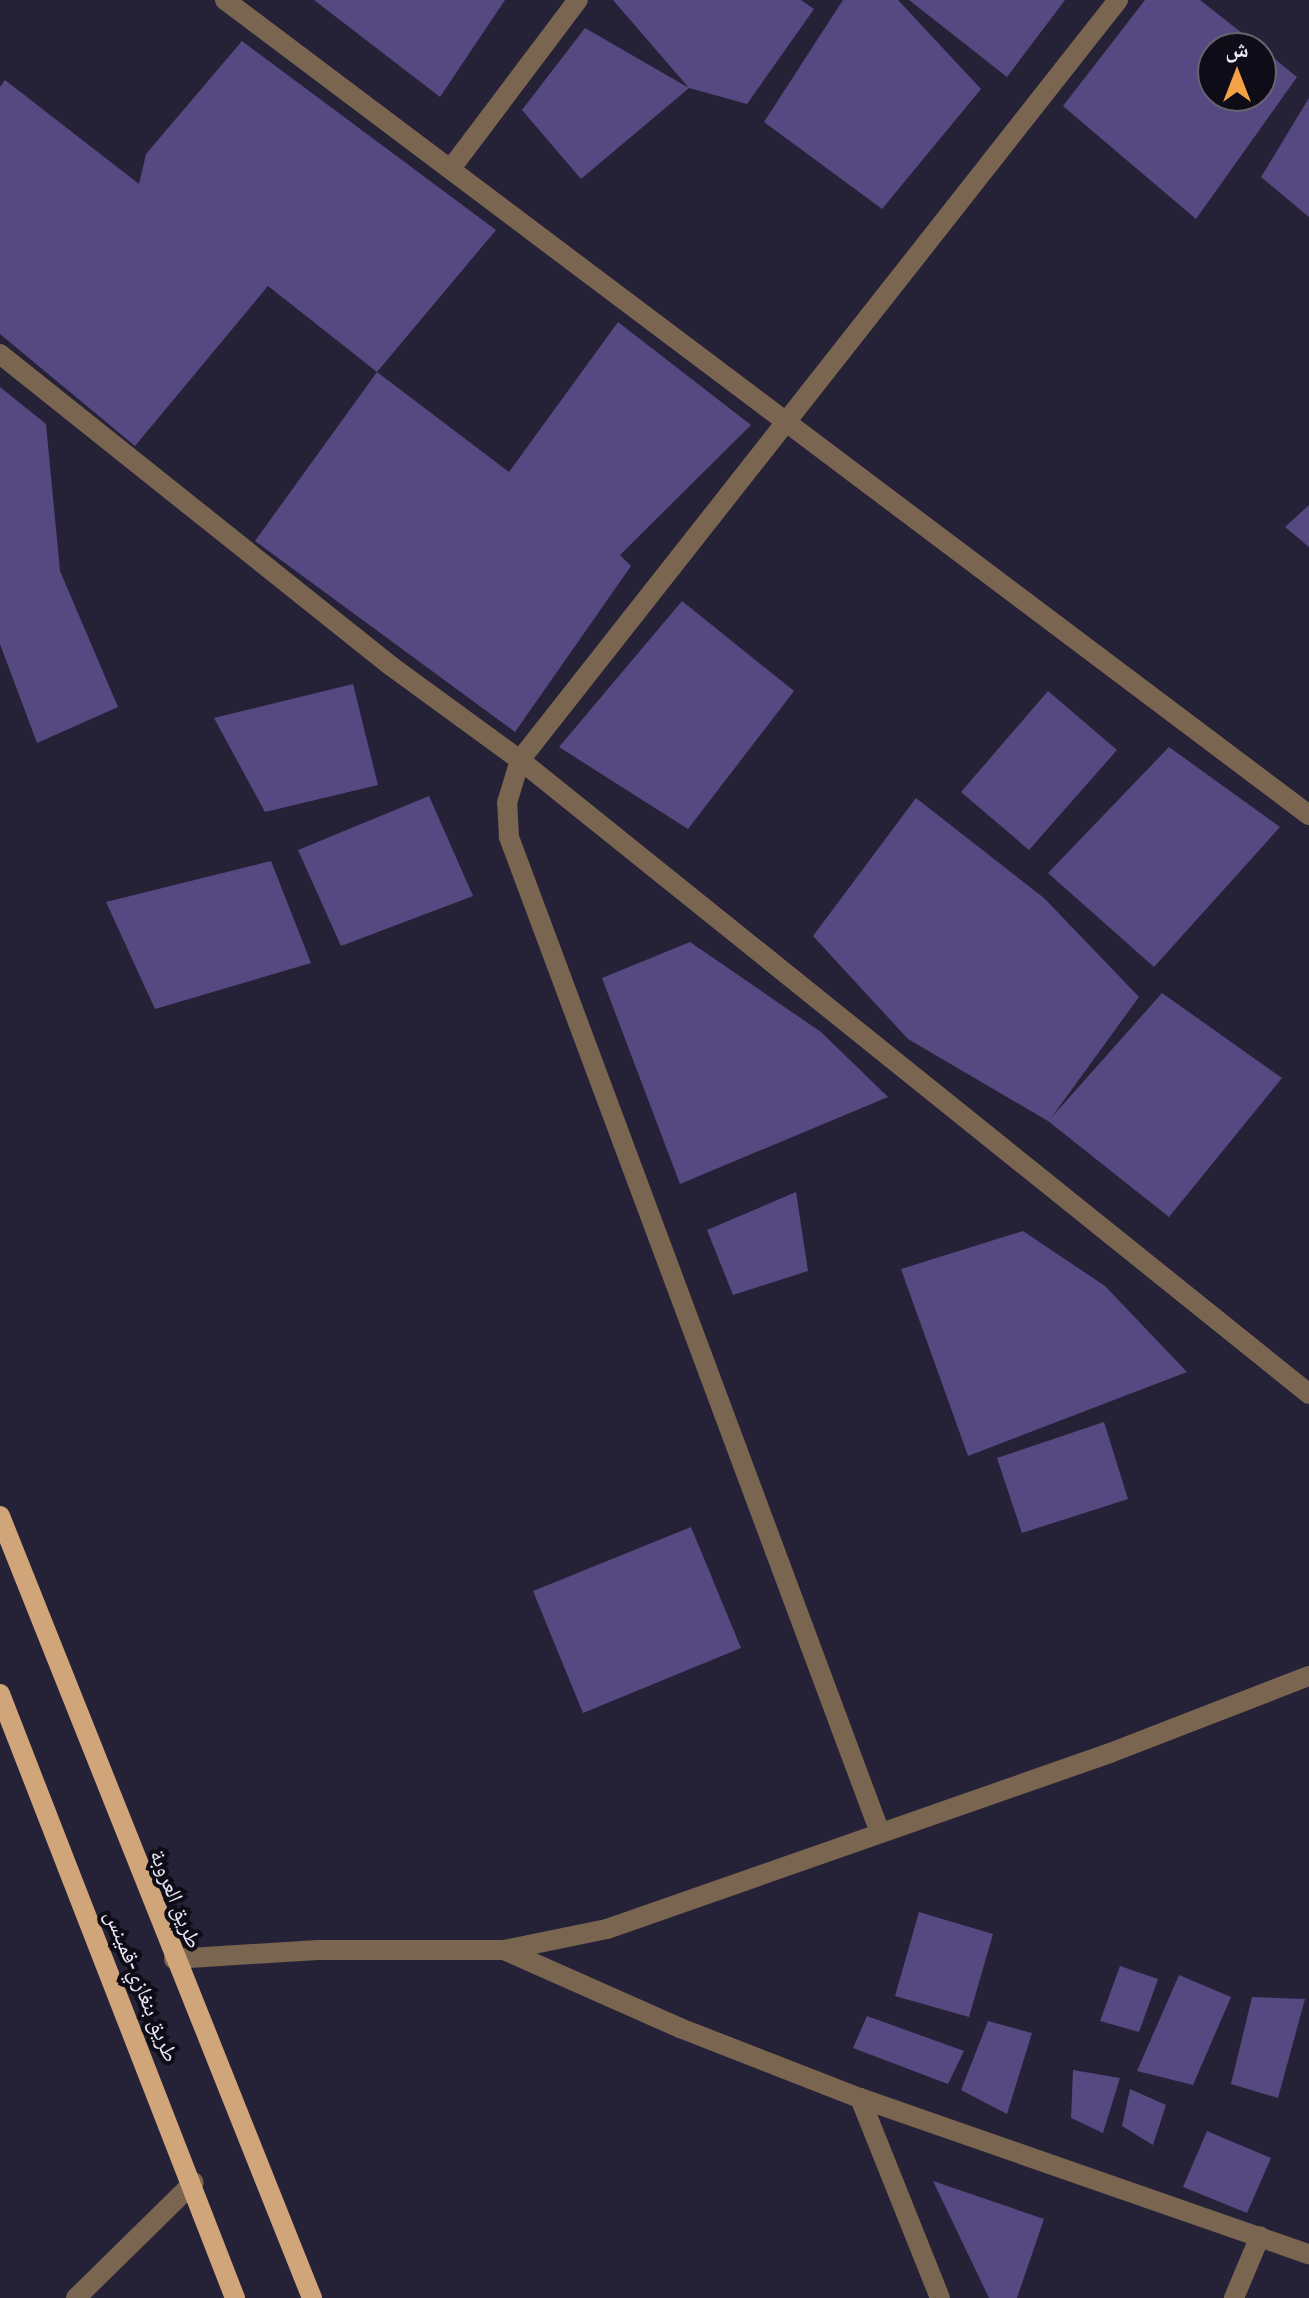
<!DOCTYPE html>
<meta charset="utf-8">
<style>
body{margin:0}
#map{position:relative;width:1309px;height:2298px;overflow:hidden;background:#252137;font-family:Signika,"Noto Naskh Arabic",sans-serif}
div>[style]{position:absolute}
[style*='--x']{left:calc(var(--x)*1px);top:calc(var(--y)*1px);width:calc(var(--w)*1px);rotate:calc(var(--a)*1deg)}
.building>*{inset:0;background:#564982}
.lane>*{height:20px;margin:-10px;padding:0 10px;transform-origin:10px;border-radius:10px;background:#7a6550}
.street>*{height:20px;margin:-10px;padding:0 10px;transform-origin:10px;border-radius:10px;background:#7a6550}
.primary>*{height:20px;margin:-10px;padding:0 10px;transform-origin:10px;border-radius:10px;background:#d1a57a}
span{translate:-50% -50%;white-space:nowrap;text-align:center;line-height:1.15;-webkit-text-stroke:8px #0e0c16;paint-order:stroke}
.street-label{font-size:22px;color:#eae8f8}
.north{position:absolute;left:1197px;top:32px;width:80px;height:80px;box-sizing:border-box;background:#0e0c16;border:2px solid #666470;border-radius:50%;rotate:0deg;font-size:22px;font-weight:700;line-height:32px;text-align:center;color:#eae8f8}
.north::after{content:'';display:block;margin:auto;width:28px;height:36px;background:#f5a246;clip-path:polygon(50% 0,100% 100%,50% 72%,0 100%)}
</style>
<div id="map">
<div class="building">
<div style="clip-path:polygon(314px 0,505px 0,440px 97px)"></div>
<div style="clip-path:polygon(613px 0,801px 0,814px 9px,747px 104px,689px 88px,581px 179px,522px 110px,585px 28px,689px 88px)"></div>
<div style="clip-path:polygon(843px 0,898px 0,981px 89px,882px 209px,764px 122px)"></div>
<div style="clip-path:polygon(909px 0,1065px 0,1007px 77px)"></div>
<div style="clip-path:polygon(1145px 0,1200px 0,1261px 48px,1213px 48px,1213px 96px,1261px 96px,1261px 48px,1297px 77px,1196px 219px,1063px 106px)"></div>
<div style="clip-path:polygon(242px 41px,496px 230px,377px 372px,268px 286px,135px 446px,0 334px,0 87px,5px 80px,139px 184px,146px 154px)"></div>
<div style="clip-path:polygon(1309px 98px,1309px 217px,1261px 177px)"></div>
<div style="clip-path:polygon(618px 322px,751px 425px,620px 555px,631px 566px,515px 732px,255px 541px,377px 372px,509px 472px)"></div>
<div style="clip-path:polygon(0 387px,46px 424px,60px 571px,118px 707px,37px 743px,0 644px)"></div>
<div style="clip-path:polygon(1309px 505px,1309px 547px,1285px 527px)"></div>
<div style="clip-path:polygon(682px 601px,794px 691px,688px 829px,559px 747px)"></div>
<div style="clip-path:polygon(353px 684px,378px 785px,265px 812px,214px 718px)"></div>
<div style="clip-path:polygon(1048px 691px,1117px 750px,1029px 850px,961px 792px)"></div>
<div style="clip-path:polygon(1169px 747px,1280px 827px,1154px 967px,1048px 873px)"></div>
<div style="clip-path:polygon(429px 796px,473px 896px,341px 946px,298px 850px)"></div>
<div style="clip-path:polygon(916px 798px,1044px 898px,1139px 997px,1051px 1118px,1162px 993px,1282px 1078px,1169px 1217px,1048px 1121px,908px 1039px,813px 936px)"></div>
<div style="clip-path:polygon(271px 861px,311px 963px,155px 1009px,106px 902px)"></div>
<div style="clip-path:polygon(690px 942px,821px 1032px,888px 1097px,680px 1184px,602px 978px)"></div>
<div style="clip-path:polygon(796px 1192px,808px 1271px,733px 1295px,707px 1230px)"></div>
<div style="clip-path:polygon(1023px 1231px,1105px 1286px,1187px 1372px,968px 1456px,901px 1269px)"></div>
<div style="clip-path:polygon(1104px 1422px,1128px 1499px,1022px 1533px,997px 1458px)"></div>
<div style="clip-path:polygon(691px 1527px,741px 1648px,583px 1713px,533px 1591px)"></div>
<div style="clip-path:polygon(919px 1912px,993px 1934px,969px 2017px,895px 1996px)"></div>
<div style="clip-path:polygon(1120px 1966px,1158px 1979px,1139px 2032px,1100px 2021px)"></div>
<div style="clip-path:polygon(1179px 1975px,1231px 1997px,1193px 2085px,1137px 2071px)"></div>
<div style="clip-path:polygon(1252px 1997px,1305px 1999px,1278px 2098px,1231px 2084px)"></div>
<div style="clip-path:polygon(867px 2016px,964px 2051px,948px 2084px,853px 2048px)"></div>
<div style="clip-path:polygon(988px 2021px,1032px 2033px,1007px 2114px,961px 2090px)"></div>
<div style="clip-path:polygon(1073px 2070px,1120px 2078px,1103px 2133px,1071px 2118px)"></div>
<div style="clip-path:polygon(1130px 2089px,1166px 2105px,1153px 2145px,1122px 2126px)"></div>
<div style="clip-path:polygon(1207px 2131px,1271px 2158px,1247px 2213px,1183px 2187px)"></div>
<div style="clip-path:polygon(933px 2181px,1044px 2219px,1017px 2298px,989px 2298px)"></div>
</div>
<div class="lane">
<div style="--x:76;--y:2298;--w:165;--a:-44.5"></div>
</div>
<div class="street">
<div style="--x:225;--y:0;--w:1356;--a:36.94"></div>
<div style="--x:452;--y:167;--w:209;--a:-53"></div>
<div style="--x:0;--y:354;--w:500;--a:38.59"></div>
<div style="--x:391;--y:666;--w:160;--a:36.1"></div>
<div style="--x:520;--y:760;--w:1012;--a:38.78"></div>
<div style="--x:879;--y:1830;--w:1060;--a:-110.44"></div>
<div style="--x:509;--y:837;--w:34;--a:-93"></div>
<div style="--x:507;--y:803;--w:45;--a:-73.2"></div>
<div style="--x:520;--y:760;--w:967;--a:-51.8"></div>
<div style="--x:504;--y:1950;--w:193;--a:23.9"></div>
<div style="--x:680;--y:2028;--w:193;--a:21.3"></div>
<div style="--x:860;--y:2098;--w:475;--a:19.2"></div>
<div style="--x:174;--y:1959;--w:144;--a:-3.6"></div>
<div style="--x:318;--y:1950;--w:186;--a:0"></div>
<div style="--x:504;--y:1950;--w:105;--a:-11.5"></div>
<div style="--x:607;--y:1929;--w:533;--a:-19.28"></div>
<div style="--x:1110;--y:1753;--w:213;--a:-21.2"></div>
<div style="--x:860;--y:2098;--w:215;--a:68.2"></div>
<div style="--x:1234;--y:2298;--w:67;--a:-67.2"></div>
</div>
<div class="primary">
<div style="--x:0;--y:1516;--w:842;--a:68.25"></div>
<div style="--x:0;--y:1694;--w:648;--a:68.74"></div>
</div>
<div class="street-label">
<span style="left:176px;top:1899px;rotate:68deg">طريق العروبة</span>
<span style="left:142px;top:1986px;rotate:68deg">طريق بنغازي-قمينس</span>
</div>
<div class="north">ش</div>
</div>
